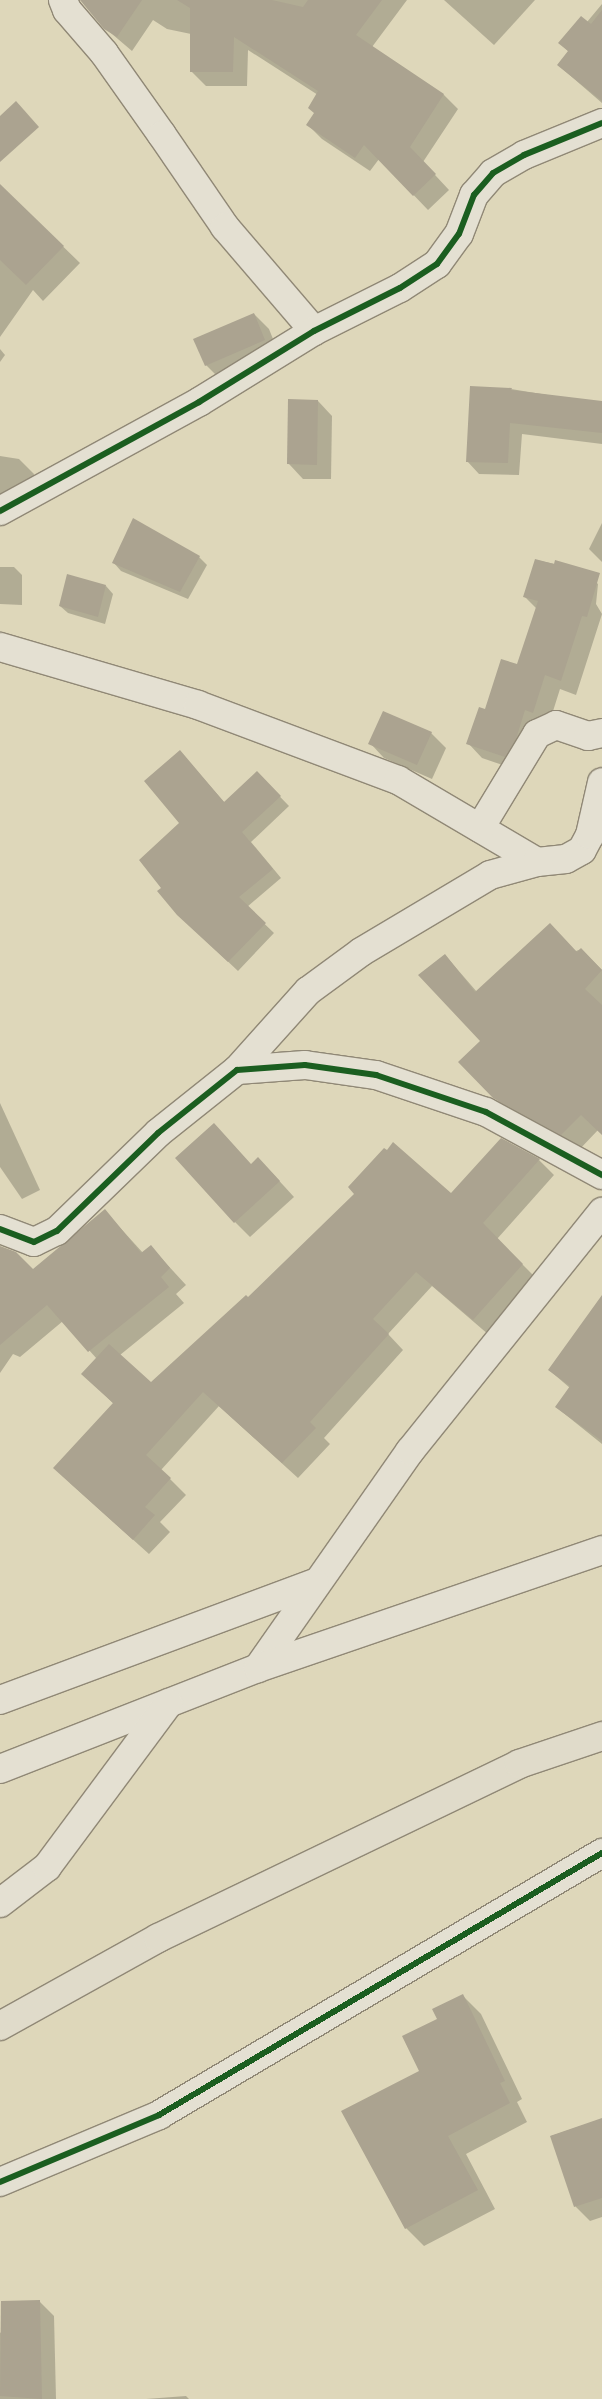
<!DOCTYPE html>
<style>
body{margin:0}
#map{position:relative;width:602px;height:2399px;overflow:hidden;background:#ded7ba;font-family:"Old Standard TT",serif}
div>[style]{position:absolute}
[style*='--x']{left:calc(var(--x)*1px);top:calc(var(--y)*1px);width:calc(var(--w)*1px);rotate:calc(var(--a)*1deg)}
.shadow>*{inset:0;background:#0003}
.building>*{inset:0;background:#aba390}
.roads{filter:drop-shadow(1px 0 #908876) drop-shadow(-1px 0 #908876) drop-shadow(0 1px #908876) drop-shadow(0 -1px #908876)}
.minor>*{height:28px;margin:-14px;padding:0 14px;transform-origin:14px;border-radius:14px;background:#e4e0d2}
.trunk>*{height:28px;margin:-14px;padding:0 14px;transform-origin:14px;border-radius:14px;background:#e0dbca}
.cycleway>*{height:6px;margin:-3px;padding:0 3px;transform-origin:3px;border-radius:3px;background:#1b5e20}
span{translate:-50% -50%;white-space:nowrap;text-align:center;line-height:1.15;-webkit-text-stroke:5px #f3eac8;paint-order:stroke}
</style>
<div id="map">
<div class="shadow">
<div style="clip-path:polygon(81px 0,407px 0,372px 47px,444px 95px,458px 109px,423px 162px,449px 190px,428px 210px,379px 159px,370px 171px,322px 139px,308px 125px,315px 114px,318px 95px,248px 50px,247px 86px,206px 86px,191px 71px,191px 34px,167px 29px,153px 20px,132px 51px,105px 28px)"></div>
<div style="clip-path:polygon(444px 0,535px 0,494px 45px)"></div>
<div style="clip-path:polygon(602px 4px,602px 103px,558px 65px,569px 52px,560px 43px,587px 22px)"></div>
<div style="clip-path:polygon(8px 193px,80px 263px,43px 301px,33px 290px,0 337px,0 203px)"></div>
<div style="clip-path:polygon(254px 314px,269px 329px,279px 354px,221px 380px,206px 365px)"></div>
<div style="clip-path:polygon(0 349px,5px 355px,0 362px)"></div>
<div style="clip-path:polygon(511px 389px,602px 404px,602px 444px,522px 434px,519px 475px,479px 474px,467px 461px)"></div>
<div style="clip-path:polygon(318px 401px,332px 416px,331px 479px,303px 479px,289px 464px)"></div>
<div style="clip-path:polygon(0 456px,19px 459px,34px 474px,30px 499px,0 506px)"></div>
<div style="clip-path:polygon(602px 523px,602px 562px,589px 549px)"></div>
<div style="clip-path:polygon(199px 557px,207px 565px,188px 599px,121px 571px,114px 563px)"></div>
<div style="clip-path:polygon(536px 560px,583px 570px,598px 584px,596px 604px,602px 614px,576px 695px,560px 689px,548px 727px,520px 771px,482px 758px,468px 743px,486px 710px,518px 666px,537px 609px,524px 596px)"></div>
<div style="clip-path:polygon(0 567px,14px 567px,22px 575px,22px 605px,0 604px)"></div>
<div style="clip-path:polygon(106px 586px,113px 594px,105px 624px,68px 613px,60px 606px)"></div>
<div style="clip-path:polygon(431px 733px,446px 748px,432px 779px,384px 758px,370px 743px)"></div>
<div style="clip-path:polygon(180px 752px,225px 803px,257px 773px,289px 806px,251px 842px,281px 878px,247px 907px,274px 933px,238px 971px,188px 924px,163px 888px,181px 823px)"></div>
<div style="clip-path:polygon(581px 949px,602px 970px,602px 1134px,598px 1130px,578px 1151px,511px 1114px,459px 1062px,482px 1041px,445px 955px,477px 992px)"></div>
<div style="clip-path:polygon(0 1103px,40px 1190px,22px 1199px,0 1167px)"></div>
<div style="clip-path:polygon(539px 1160px,554px 1175px,497px 1239px,538px 1280px,489px 1335px,432px 1286px,388px 1334px,403px 1350px,324px 1438px,330px 1444px,298px 1478px,219px 1406px,161px 1470px,186px 1495px,160px 1522px,170px 1532px,149px 1554px,70px 1483px,114px 1404px,83px 1374px,97px 1359px,63px 1321px,20px 1357px,13px 1354px,0 1373px,0 1247px,33px 1270px,105px 1211px,143px 1253px,151px 1247px,186px 1285px,176px 1294px,184px 1303px,120px 1355px,151px 1384px,248px 1298px,451px 1195px)"></div>
<div style="clip-path:polygon(251px 1165px,273px 1174px,294px 1197px,250px 1237px,235px 1222px)"></div>
<div style="clip-path:polygon(602px 1297px,602px 1444px,556px 1407px,570px 1388px,549px 1370px)"></div>
<div style="clip-path:polygon(463px 1996px,481px 2014px,522px 2099px,517px 2102px,527px 2122px,466px 2154px,495px 2209px,424px 2246px,406px 2228px,421px 2072px,439px 2020px)"></div>
<div style="clip-path:polygon(602px 2119px,602px 2217px,590px 2221px,576px 2207px,551px 2136px)"></div>
<div style="clip-path:polygon(39px 2301px,54px 2316px,56px 2399px,0 2399px,0 2333px)"></div>
<div style="clip-path:polygon(186px 2396px,189px 2399px,146px 2399px)"></div>
</div>
<div class="building">
<div style="clip-path:polygon(80px 0,142px 0,117px 37px,104px 29px)"></div>
<div style="clip-path:polygon(177px 0,272px 0,303px 7px,308px 0,382px 0,356px 35px,444px 94px,410px 147px,436px 174px,413px 196px,364px 145px,355px 158px,306px 125px,314px 113px,308px 108px,318px 91px,234px 37px,233px 72px,190px 72px,190px 8px)"></div>
<div style="clip-path:polygon(602px 10px,602px 101px,557px 65px,568px 51px,558px 43px,581px 16px,591px 24px)"></div>
<div style="clip-path:polygon(16px 101px,39px 127px,0 162px,0 116px)"></div>
<div style="clip-path:polygon(0 184px,64px 246px,26px 285px,0 260px)"></div>
<div style="clip-path:polygon(254px 313px,265px 340px,205px 366px,193px 339px)"></div>
<div style="clip-path:polygon(470px 386px,512px 388px,511px 390px,602px 401px,602px 433px,510px 423px,508px 463px,466px 462px)"></div>
<div style="clip-path:polygon(288px 399px,318px 400px,317px 465px,287px 464px)"></div>
<div style="clip-path:polygon(133px 518px,200px 556px,180px 592px,112px 563px)"></div>
<div style="clip-path:polygon(535px 559px,554px 564px,555px 560px,600px 573px,587px 617px,582px 616px,561px 681px,545px 675px,533px 713px,525px 710px,516px 739px,505px 757px,466px 744px,479px 707px,485px 709px,501px 659px,517px 664px,538px 601px,523px 597px)"></div>
<div style="clip-path:polygon(67px 574px,106px 585px,98px 617px,59px 606px)"></div>
<div style="clip-path:polygon(383px 711px,432px 732px,417px 765px,368px 744px)"></div>
<div style="clip-path:polygon(180px 750px,224px 802px,257px 771px,281px 796px,242px 832px,273px 869px,239px 897px,266px 923px,228px 962px,177px 915px,157px 891px,161px 888px,139px 860px,179px 823px,144px 781px)"></div>
<div style="clip-path:polygon(550px 923px,577px 952px,581px 948px,602px 970px,585px 989px,602px 1005px,602px 1135px,581px 1115px,561px 1135px,493px 1098px,458px 1062px,480px 1041px,418px 975px,445px 954px,475px 992px)"></div>
<div style="clip-path:polygon(214px 1123px,251px 1164px,258px 1157px,280px 1181px,234px 1223px,175px 1158px)"></div>
<div style="clip-path:polygon(501px 1138px,540px 1159px,483px 1223px,523px 1264px,473px 1320px,416px 1272px,373px 1319px,389px 1334px,310px 1422px,316px 1428px,282px 1463px,203px 1392px,146px 1455px,171px 1478px,145px 1507px,155px 1515px,133px 1540px,53px 1468px,113px 1403px,81px 1374px,109px 1344px,151px 1382px,246px 1295px,248px 1297px,354px 1194px,348px 1187px,384px 1148px,387px 1150px,393px 1142px,451px 1193px)"></div>
<div style="clip-path:polygon(105px 1209px,141px 1253px,151px 1245px,170px 1268px,161px 1277px,169px 1287px,88px 1352px,47px 1305px,0 1345px,0 1246px,16px 1252px,33px 1269px)"></div>
<div style="clip-path:polygon(602px 1295px,602px 1441px,555px 1407px,570px 1386px,548px 1370px)"></div>
<div style="clip-path:polygon(463px 1994px,505px 2081px,500px 2083px,510px 2103px,448px 2136px,478px 2190px,405px 2229px,341px 2111px,419px 2071px,402px 2036px,437px 2019px,432px 2009px)"></div>
<div style="clip-path:polygon(602px 2118px,602px 2198px,574px 2207px,550px 2136px)"></div>
<div style="clip-path:polygon(40px 2300px,42px 2399px,0 2396px,1px 2301px)"></div>
</div>
<div class="roads">
<div class="minor">
<div style="--x:63;--y:0;--w:11;--a:68"></div>
<div style="--x:67;--y:10;--w:57;--a:49.3"></div>
<div style="--x:104;--y:53;--w:100;--a:54.7"></div>
<div style="--x:162;--y:135;--w:112;--a:55.6"></div>
<div style="--x:225;--y:227;--w:137;--a:49.4"></div>
<div style="--x:0;--y:511;--w:227;--a:-28.7"></div>
<div style="--x:199;--y:402;--w:135;--a:-31.7"></div>
<div style="--x:314;--y:331;--w:96;--a:-26.6"></div>
<div style="--x:400;--y:288;--w:44;--a:-33"></div>
<div style="--x:437;--y:264;--w:37;--a:-54"></div>
<div style="--x:459;--y:234;--w:42;--a:-69"></div>
<div style="--x:474;--y:195;--w:29;--a:-49"></div>
<div style="--x:493;--y:173;--w:36;--a:-30"></div>
<div style="--x:524;--y:155;--w:84;--a:-22.3"></div>
<div style="--x:0;--y:647;--w:206;--a:16.3"></div>
<div style="--x:198;--y:705;--w:214;--a:20.6"></div>
<div style="--x:398;--y:780;--w:161;--a:30.5"></div>
<div style="--x:480;--y:828;--w:110;--a:-58.8"></div>
<div style="--x:537;--y:734;--w:21;--a:-25"></div>
<div style="--x:556;--y:725;--w:34;--a:19"></div>
<div style="--x:588;--y:736;--w:14;--a:-12"></div>
<div style="--x:237;--y:1070;--w:106;--a:-48.1"></div>
<div style="--x:308;--y:991;--w:66;--a:-36.3"></div>
<div style="--x:361;--y:952;--w:150;--a:-30.8"></div>
<div style="--x:490;--y:875;--w:49;--a:-15.5"></div>
<div style="--x:537;--y:862;--w:29;--a:-6"></div>
<div style="--x:566;--y:859;--w:18;--a:-29"></div>
<div style="--x:582;--y:850;--w:17;--a:-62"></div>
<div style="--x:590;--y:835;--w:54;--a:-77.2"></div>
<div style="--x:0;--y:1229;--w:36;--a:21"></div>
<div style="--x:34;--y:1242;--w:25;--a:-26"></div>
<div style="--x:57;--y:1231;--w:141;--a:-44.1"></div>
<div style="--x:158;--y:1133;--w:101;--a:-38.6"></div>
<div style="--x:237;--y:1070;--w:68;--a:-4.2"></div>
<div style="--x:305;--y:1065;--w:72;--a:8"></div>
<div style="--x:376;--y:1075;--w:116;--a:18.6"></div>
<div style="--x:486;--y:1112;--w:132;--a:28.5"></div>
<div style="--x:258;--y:1668;--w:265;--a:-55"></div>
<div style="--x:410;--y:1451;--w:307;--a:-51.2"></div>
<div style="--x:0;--y:1700;--w:336;--a:-20.4"></div>
<div style="--x:0;--y:1769;--w:277;--a:-21.4"></div>
<div style="--x:258;--y:1668;--w:364;--a:-18.9"></div>
<div style="--x:0;--y:1903;--w:59;--a:-37.5"></div>
<div style="--x:47;--y:1867;--w:204;--a:-53.4"></div>
<div style="--x:0;--y:2182;--w:173;--a:-22.8"></div>
<div style="--x:159;--y:2115;--w:515;--a:-30.6"></div>
</div>
<div class="trunk">
<div style="--x:0;--y:2026;--w:181;--a:-29.1"></div>
<div style="--x:158;--y:1938;--w:401;--a:-25.7"></div>
<div style="--x:519;--y:1764;--w:88;--a:-18.6"></div>
</div>
</div>
<div class="cycleway">
<div style="--x:0;--y:511;--w:227;--a:-28.7"></div>
<div style="--x:199;--y:402;--w:135;--a:-31.7"></div>
<div style="--x:314;--y:331;--w:96;--a:-26.6"></div>
<div style="--x:400;--y:288;--w:44;--a:-33"></div>
<div style="--x:437;--y:264;--w:37;--a:-54"></div>
<div style="--x:459;--y:234;--w:42;--a:-69"></div>
<div style="--x:474;--y:195;--w:29;--a:-49"></div>
<div style="--x:493;--y:173;--w:36;--a:-30"></div>
<div style="--x:524;--y:155;--w:84;--a:-22.3"></div>
<div style="--x:0;--y:1229;--w:36;--a:21"></div>
<div style="--x:34;--y:1242;--w:25;--a:-26"></div>
<div style="--x:57;--y:1231;--w:141;--a:-44.1"></div>
<div style="--x:158;--y:1133;--w:101;--a:-38.6"></div>
<div style="--x:237;--y:1070;--w:68;--a:-4.2"></div>
<div style="--x:305;--y:1065;--w:72;--a:8"></div>
<div style="--x:376;--y:1075;--w:116;--a:18.6"></div>
<div style="--x:486;--y:1112;--w:132;--a:28.5"></div>
<div style="--x:0;--y:2182;--w:173;--a:-22.8"></div>
<div style="--x:159;--y:2115;--w:515;--a:-30.6"></div>
</div>
</div>
